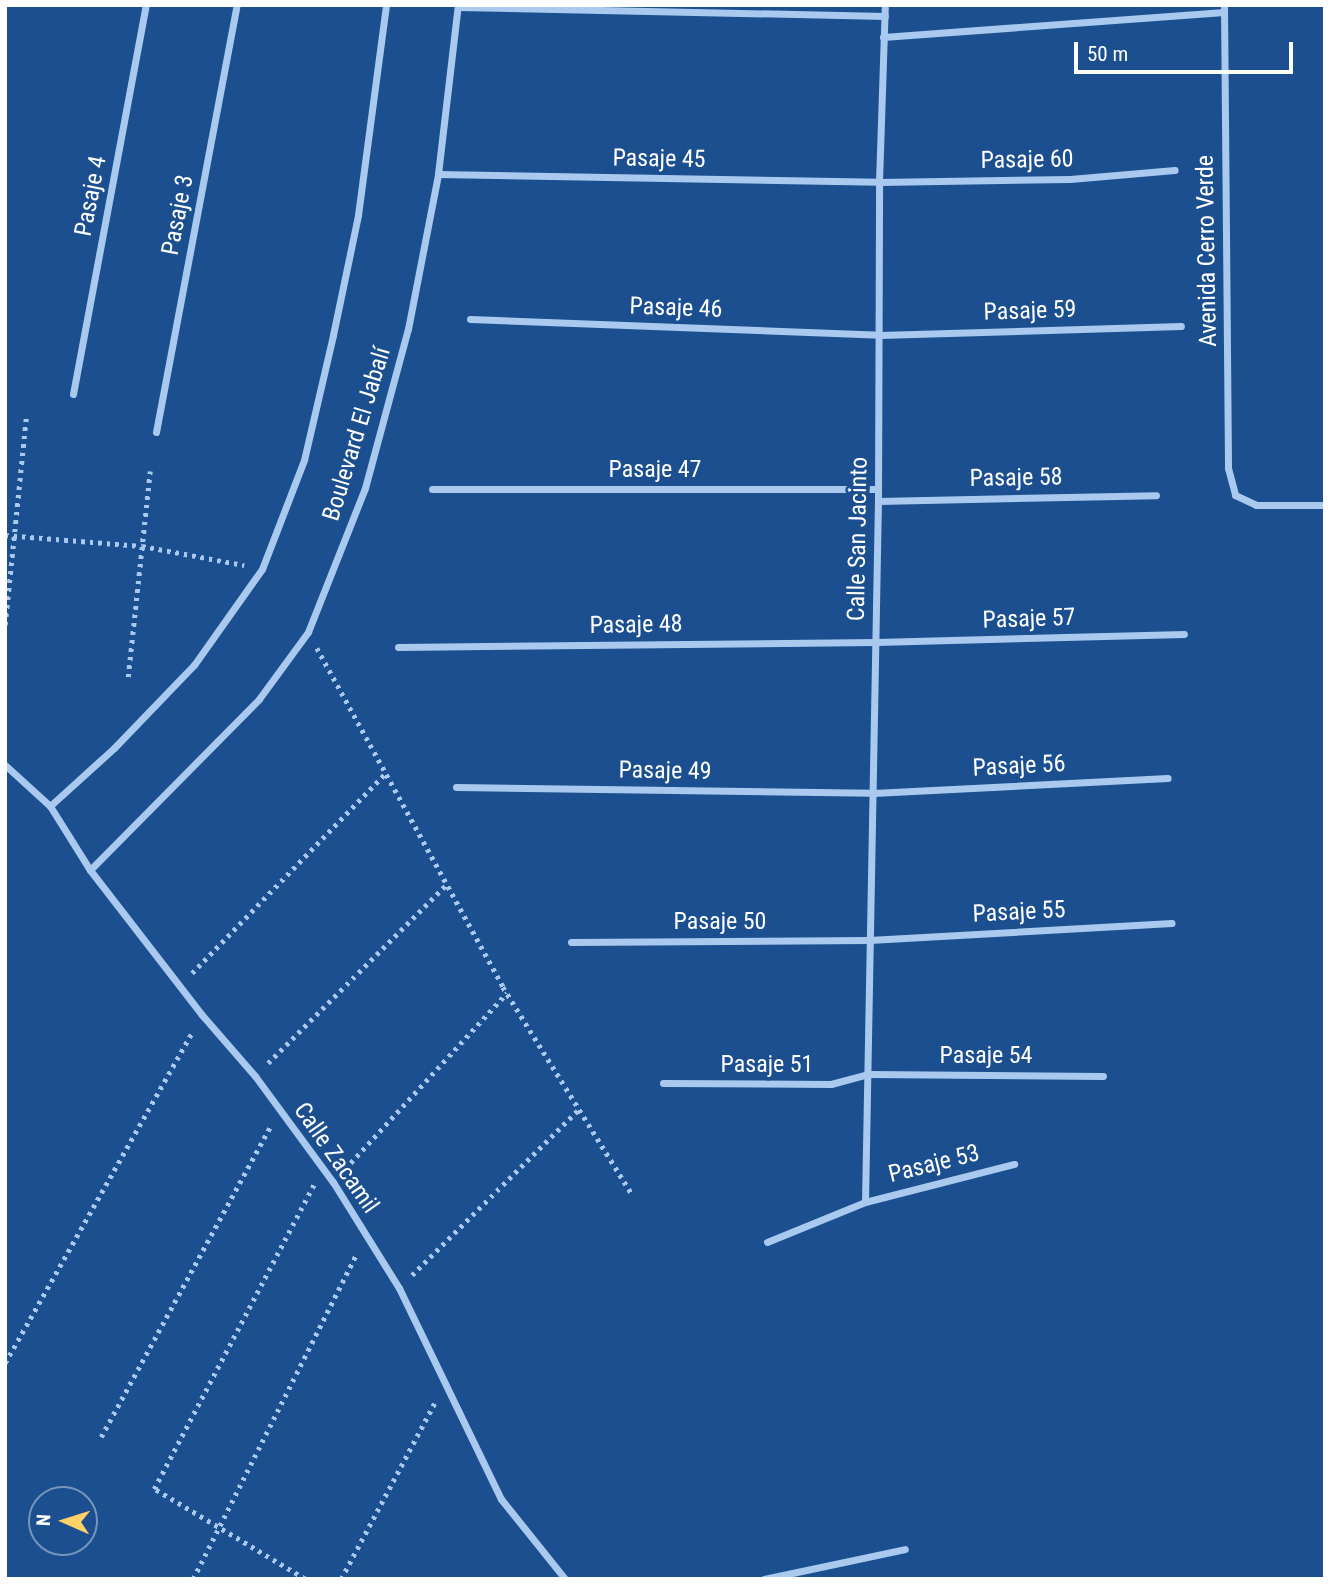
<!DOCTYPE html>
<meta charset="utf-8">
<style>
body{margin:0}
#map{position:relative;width:1330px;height:1584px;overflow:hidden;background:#1b4f8f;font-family:"Roboto Condensed",sans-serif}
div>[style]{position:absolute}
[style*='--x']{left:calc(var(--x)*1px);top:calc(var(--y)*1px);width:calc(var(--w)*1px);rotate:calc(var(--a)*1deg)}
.path>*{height:4.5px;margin-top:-2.25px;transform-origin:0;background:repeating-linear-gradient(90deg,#a9c9ee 0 3.5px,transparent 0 8.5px)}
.minor>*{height:7px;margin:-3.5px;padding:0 3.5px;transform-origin:3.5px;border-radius:3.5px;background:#a9c9ee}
span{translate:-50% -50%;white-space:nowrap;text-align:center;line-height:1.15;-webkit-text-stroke:7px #1b4f8f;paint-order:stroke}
.street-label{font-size:24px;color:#fff}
.frame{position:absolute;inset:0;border:7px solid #fff;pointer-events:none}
.north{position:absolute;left:28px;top:1486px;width:70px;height:70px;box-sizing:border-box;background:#1b4f8f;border:2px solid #7695bc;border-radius:50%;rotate:273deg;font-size:19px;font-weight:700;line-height:28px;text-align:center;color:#fff}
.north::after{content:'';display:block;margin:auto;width:24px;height:32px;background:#ffd166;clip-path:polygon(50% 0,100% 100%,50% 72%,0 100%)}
.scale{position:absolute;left:1074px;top:42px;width:219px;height:32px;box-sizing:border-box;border:4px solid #fff;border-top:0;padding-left:9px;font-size:21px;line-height:24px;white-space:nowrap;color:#fff;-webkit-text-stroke:5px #1b4f8f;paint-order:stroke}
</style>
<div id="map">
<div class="path">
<div style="--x:5;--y:535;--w:137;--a:4.6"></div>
<div style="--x:142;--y:546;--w:104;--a:10.6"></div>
<div style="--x:5;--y:625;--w:209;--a:-84.2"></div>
<div style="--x:317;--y:648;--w:387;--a:61.2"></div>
<div style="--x:503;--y:987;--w:243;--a:58.1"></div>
<div style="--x:128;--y:677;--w:207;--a:-83.9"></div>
<div style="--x:192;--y:973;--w:280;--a:-45.9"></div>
<div style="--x:268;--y:1063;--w:253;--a:-45"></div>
<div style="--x:345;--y:1169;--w:239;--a:-47.4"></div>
<div style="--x:412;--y:1275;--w:235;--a:-44.8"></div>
<div style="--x:5;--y:1363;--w:382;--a:-60.5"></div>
<div style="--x:101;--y:1437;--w:355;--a:-61.4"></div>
<div style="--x:193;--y:1579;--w:363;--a:-63.3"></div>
<div style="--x:305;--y:1579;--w:176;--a:-149.2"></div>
<div style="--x:154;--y:1489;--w:344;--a:-62.3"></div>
<div style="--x:341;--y:1579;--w:200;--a:-62"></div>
</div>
<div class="minor">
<div style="--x:1224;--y:5;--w:463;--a:89.5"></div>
<div style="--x:1228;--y:468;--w:28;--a:75"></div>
<div style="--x:1235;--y:495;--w:23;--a:25"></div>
<div style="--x:1256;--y:505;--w:69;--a:0"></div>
<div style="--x:458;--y:7;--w:427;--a:1.2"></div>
<div style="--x:883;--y:37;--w:342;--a:-4.2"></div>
<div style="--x:438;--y:174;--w:441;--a:1"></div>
<div style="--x:879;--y:182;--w:191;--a:-0.9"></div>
<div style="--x:1070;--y:179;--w:105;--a:-4.9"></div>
<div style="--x:470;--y:319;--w:410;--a:2.2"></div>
<div style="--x:880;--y:335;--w:301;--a:-1.7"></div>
<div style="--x:73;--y:394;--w:396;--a:-79.4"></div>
<div style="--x:156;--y:432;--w:435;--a:-79.3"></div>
<div style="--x:432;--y:489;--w:446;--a:0"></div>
<div style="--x:878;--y:501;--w:278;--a:-1.2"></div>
<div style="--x:398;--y:647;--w:478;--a:-0.6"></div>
<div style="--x:876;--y:642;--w:308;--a:-1.5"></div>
<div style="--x:5;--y:765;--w:61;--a:42.3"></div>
<div style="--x:50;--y:806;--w:75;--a:58"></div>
<div style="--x:90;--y:870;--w:183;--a:52.3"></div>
<div style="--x:202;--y:1015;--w:81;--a:49"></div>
<div style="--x:255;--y:1076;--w:132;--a:53.7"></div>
<div style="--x:333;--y:1182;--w:125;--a:58.1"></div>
<div style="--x:399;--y:1288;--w:234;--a:64.2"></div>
<div style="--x:501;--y:1499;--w:102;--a:51.3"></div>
<div style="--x:456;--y:787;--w:417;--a:0.8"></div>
<div style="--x:873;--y:793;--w:295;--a:-2.9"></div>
<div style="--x:50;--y:806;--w:86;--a:-42.2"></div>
<div style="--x:114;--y:748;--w:115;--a:-46.1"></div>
<div style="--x:194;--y:665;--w:118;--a:-54.7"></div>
<div style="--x:262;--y:569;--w:117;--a:-68.9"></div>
<div style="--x:304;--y:460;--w:128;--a:-76.9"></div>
<div style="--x:333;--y:335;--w:123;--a:-78.2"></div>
<div style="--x:358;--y:215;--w:212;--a:-82.4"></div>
<div style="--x:90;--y:870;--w:240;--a:-45.3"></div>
<div style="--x:259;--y:699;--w:83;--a:-53.8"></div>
<div style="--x:308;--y:632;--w:155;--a:-68.4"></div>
<div style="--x:365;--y:488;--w:165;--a:-74.9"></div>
<div style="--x:408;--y:329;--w:158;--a:-79"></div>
<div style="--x:438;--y:174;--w:170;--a:-83.3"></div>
<div style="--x:571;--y:942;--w:298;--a:-0.4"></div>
<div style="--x:869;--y:940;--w:303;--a:-3.2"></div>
<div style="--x:663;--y:1083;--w:168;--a:0.3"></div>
<div style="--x:831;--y:1084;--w:39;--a:-15"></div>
<div style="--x:869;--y:1074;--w:234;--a:0.5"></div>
<div style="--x:865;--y:1202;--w:701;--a:-88.94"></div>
<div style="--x:878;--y:501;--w:319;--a:-89.8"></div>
<div style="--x:879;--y:182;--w:177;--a:-88.1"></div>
<div style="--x:767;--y:1242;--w:106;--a:-22.2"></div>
<div style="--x:865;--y:1202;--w:154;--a:-14.3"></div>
<div style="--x:764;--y:1579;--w:144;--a:-12"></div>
</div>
<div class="street-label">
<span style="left:659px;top:159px;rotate:1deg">Pasaje 45</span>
<span style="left:1027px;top:160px;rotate:-1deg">Pasaje 60</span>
<span style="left:91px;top:196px;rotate:-79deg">Pasaje 4</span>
<span style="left:178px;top:215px;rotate:-79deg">Pasaje 3</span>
<span style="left:1207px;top:251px;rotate:-91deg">Avenida Cerro Verde</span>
<span style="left:676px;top:308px;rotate:2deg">Pasaje 46</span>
<span style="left:1030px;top:311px;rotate:-2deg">Pasaje 59</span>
<span style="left:357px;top:434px;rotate:-73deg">Boulevard El Jabalí</span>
<span style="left:655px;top:470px">Pasaje 47</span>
<span style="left:1016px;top:478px;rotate:-1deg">Pasaje 58</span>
<span style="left:858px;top:539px;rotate:-89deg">Calle San Jacinto</span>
<span style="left:1029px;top:619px;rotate:-2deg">Pasaje 57</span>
<span style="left:636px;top:625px;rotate:-1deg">Pasaje 48</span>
<span style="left:1019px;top:766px;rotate:-3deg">Pasaje 56</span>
<span style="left:665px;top:771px;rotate:1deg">Pasaje 49</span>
<span style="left:1019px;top:912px;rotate:-3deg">Pasaje 55</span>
<span style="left:720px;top:922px">Pasaje 50</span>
<span style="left:986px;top:1056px">Pasaje 54</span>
<span style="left:767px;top:1065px">Pasaje 51</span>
<span style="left:336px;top:1158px;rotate:55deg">Calle Zacamil</span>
<span style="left:934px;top:1164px;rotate:-14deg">Pasaje 53</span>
</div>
<div class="frame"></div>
<div class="north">N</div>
<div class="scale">50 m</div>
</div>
